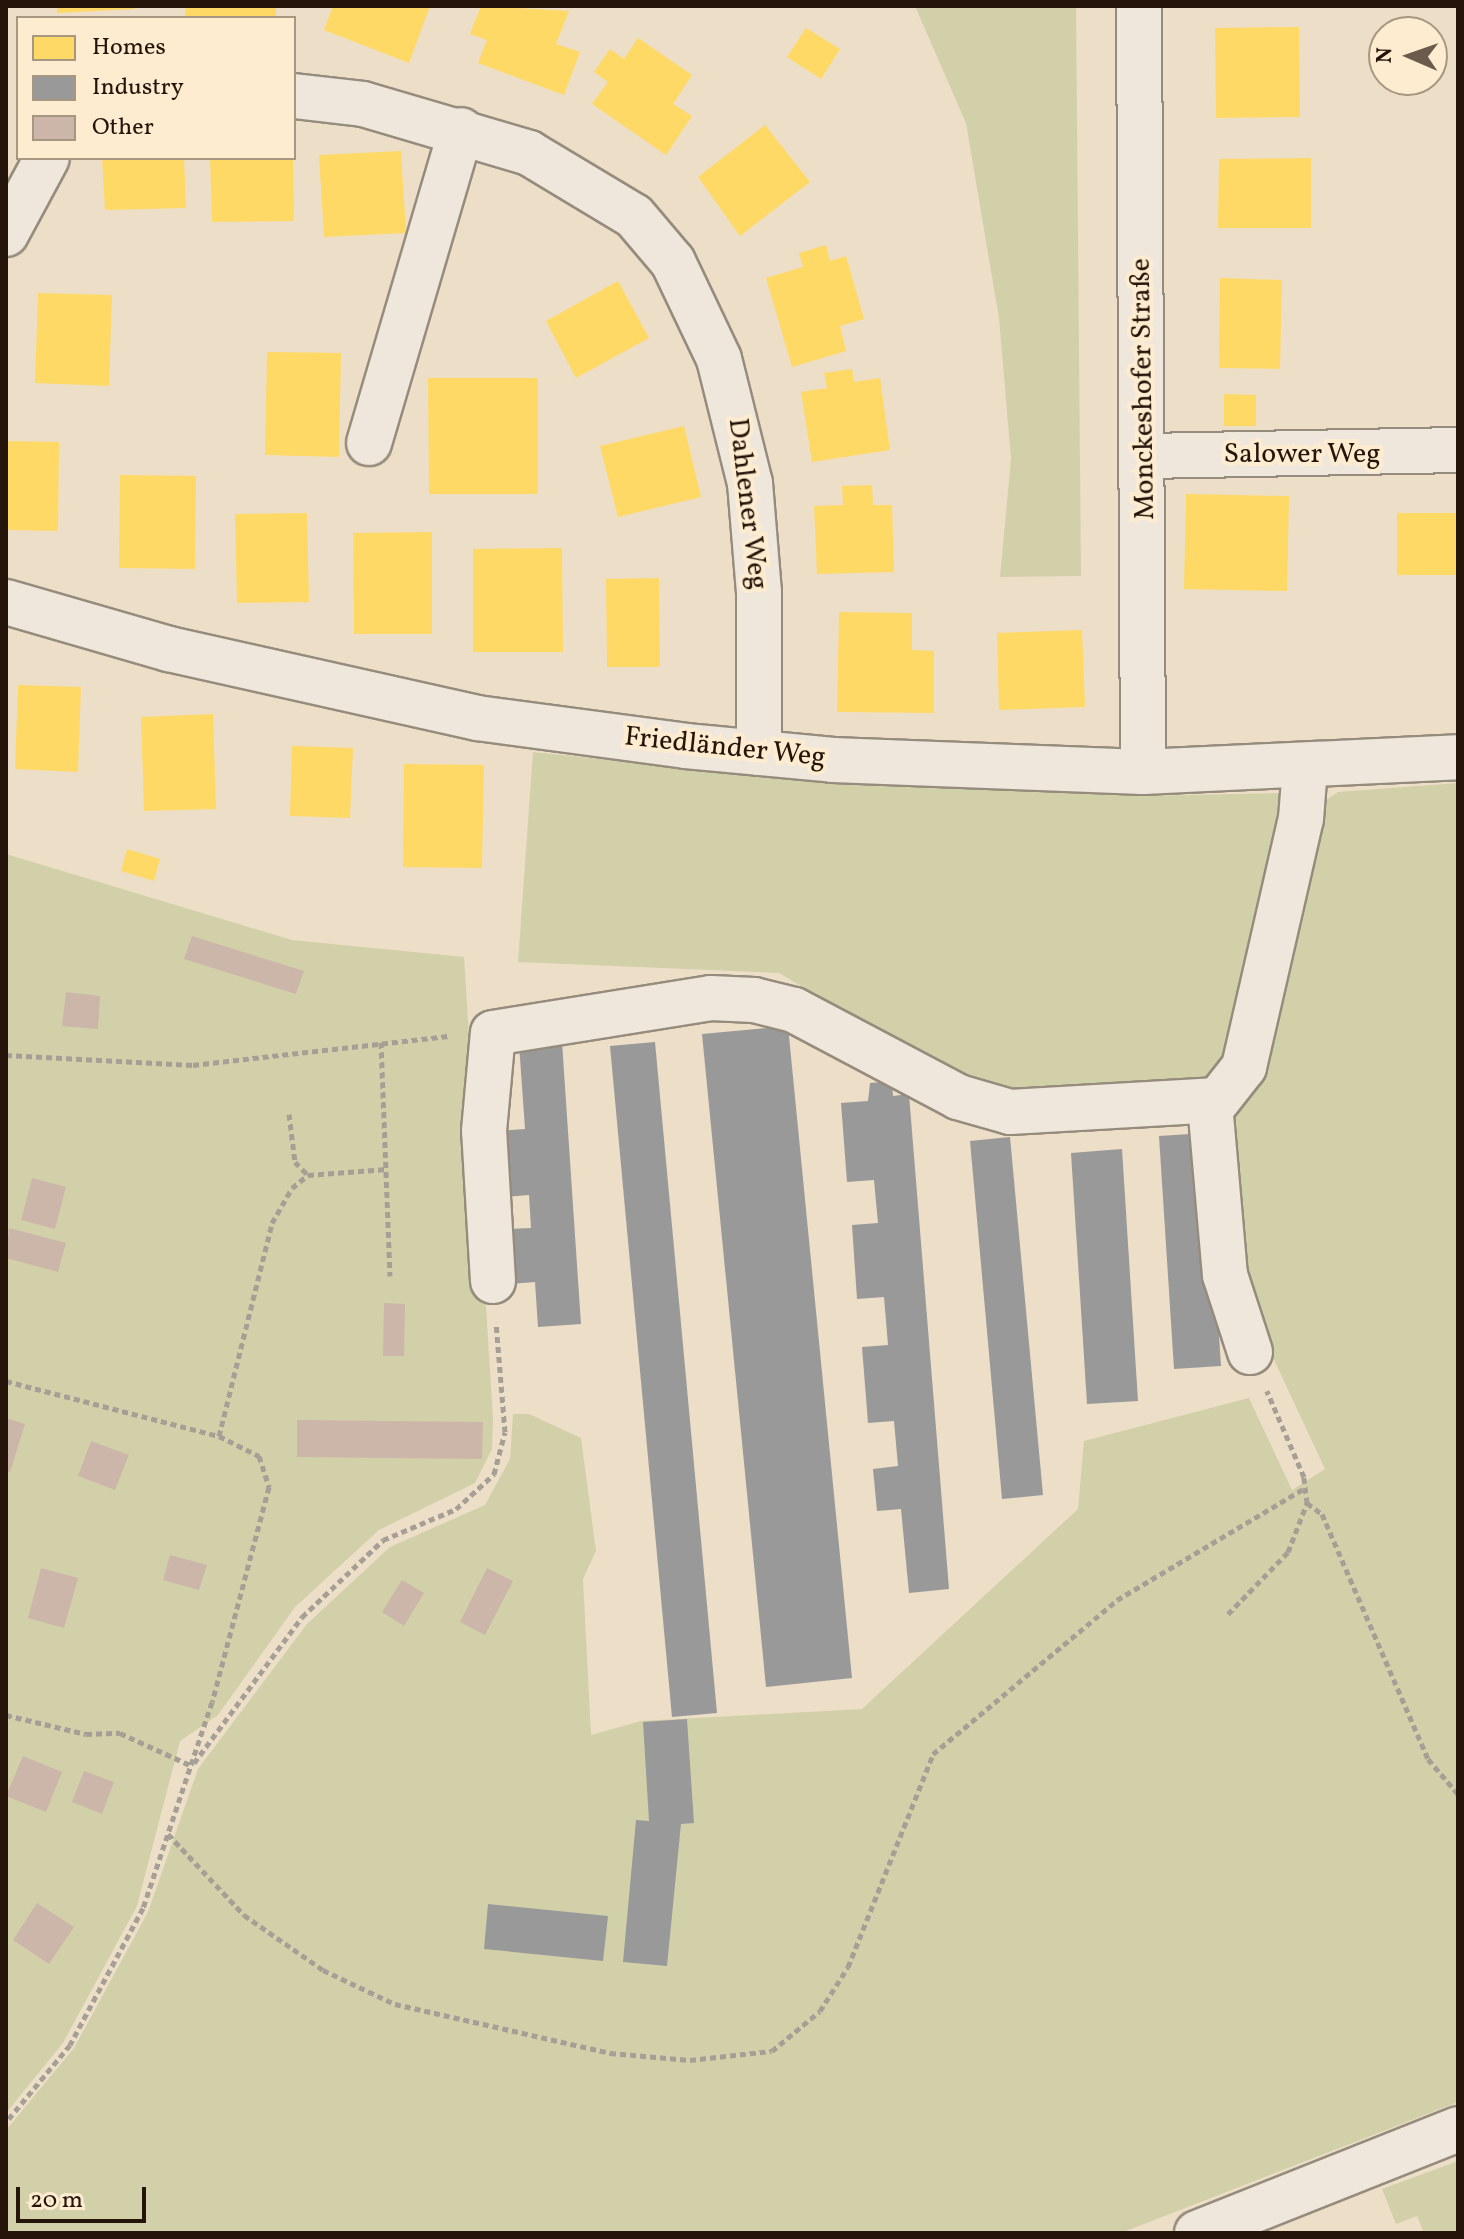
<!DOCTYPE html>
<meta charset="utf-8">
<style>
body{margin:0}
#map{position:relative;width:1464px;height:2239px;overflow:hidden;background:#eddec7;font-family:Vollkorn,serif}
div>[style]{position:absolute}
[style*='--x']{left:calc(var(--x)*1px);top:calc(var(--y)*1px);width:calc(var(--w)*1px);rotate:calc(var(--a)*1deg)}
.green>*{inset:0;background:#d2d0a9}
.homes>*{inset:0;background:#ffd966}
.industry>*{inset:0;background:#999}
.building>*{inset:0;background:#ccb6a9}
.path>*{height:5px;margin-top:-2.5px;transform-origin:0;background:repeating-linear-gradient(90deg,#a69f96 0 6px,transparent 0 10px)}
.roads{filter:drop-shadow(2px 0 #968c7d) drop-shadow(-2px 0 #968c7d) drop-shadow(0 2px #968c7d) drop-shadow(0 -2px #968c7d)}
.minor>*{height:44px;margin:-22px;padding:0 22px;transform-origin:22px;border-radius:22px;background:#efe7db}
span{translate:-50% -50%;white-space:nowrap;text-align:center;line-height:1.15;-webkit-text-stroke:8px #feecd0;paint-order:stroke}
.street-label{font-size:28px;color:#251409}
.frame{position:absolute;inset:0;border:8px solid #251409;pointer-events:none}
.legend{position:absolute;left:16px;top:16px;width:280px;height:144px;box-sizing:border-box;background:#feecd0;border:2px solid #a79680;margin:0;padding:10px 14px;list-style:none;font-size:24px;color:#251409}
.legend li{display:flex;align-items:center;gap:16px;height:40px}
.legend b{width:40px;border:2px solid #a79680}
.north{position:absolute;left:1368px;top:16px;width:80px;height:80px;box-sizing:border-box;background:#feecd0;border:2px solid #a79680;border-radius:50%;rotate:272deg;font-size:22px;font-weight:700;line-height:32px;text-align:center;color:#251409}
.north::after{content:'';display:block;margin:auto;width:28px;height:36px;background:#6b5b4c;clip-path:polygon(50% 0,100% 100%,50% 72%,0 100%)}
.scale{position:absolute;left:16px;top:2187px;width:130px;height:36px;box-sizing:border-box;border:4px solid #251409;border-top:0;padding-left:10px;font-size:24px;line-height:28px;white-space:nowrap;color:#251409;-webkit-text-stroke:6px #feecd0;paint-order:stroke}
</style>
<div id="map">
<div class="green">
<div style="clip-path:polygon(915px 6px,1076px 6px,1081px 576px,1000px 577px,1011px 459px,999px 318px,966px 123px)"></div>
<div style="clip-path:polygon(533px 752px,844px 784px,1141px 796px,1287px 793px,1228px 1061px,1213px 1080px,1086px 1097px,997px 1088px,903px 1046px,779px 973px,518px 962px)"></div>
<div style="clip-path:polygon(1458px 783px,1458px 2102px,1121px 2233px,6px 2233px,6px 2130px,74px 2048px,148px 1912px,198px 1769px,307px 1624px,390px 1547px,485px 1505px,510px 1459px,513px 1414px,529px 1414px,581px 1438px,596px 1551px,583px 1579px,591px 1735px,641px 1721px,862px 1709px,1078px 1509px,1084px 1441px,1249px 1398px,1292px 1490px,1325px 1469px,1234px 1274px,1224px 1125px,1322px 803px,1338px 792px)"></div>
<div style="clip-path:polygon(6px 854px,292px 940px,464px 957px,493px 1418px,492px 1449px,475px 1483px,379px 1530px,295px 1607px,218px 1715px,180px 1741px,137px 1906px,63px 2043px,6px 2113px)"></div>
<div style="clip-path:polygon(1458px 2161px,1458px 2233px,1424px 2233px,1417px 2216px,1396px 2224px,1382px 2189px)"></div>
</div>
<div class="homes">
<div style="clip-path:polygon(57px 6px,135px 6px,135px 9px,57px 13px)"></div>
<div style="clip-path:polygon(186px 6px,276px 6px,276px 18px,185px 16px)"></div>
<div style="clip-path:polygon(333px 6px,430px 6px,409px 63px,324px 30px)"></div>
<div style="clip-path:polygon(481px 6px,569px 11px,556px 44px,580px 52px,564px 95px,478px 63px,487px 40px,470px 34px)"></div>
<div style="clip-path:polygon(1299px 27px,1300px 117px,1216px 118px,1215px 28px)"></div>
<div style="clip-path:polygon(806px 28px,840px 49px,821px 79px,787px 57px)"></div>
<div style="clip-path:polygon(638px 38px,692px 75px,673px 104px,692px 116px,666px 155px,592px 104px,608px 82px,594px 72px,610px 49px,624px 59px)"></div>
<div style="clip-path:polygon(765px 125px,810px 182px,740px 236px,698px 177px)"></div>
<div style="clip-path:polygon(401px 151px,406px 233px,324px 237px,319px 155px)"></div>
<div style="clip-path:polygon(102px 158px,184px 158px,186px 208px,105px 210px)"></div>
<div style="clip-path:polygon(210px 158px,293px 158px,294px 221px,212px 222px)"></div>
<div style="clip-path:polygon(1311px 158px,1311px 228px,1218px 228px,1219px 159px)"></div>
<div style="clip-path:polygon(826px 245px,830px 261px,846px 256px,864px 319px,840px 326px,846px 351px,792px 367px,766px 278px,803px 267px,799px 253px)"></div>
<div style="clip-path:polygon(1220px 278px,1282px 280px,1280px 369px,1219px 368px)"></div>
<div style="clip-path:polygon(618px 281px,649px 338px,576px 378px,546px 321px)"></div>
<div style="clip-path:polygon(38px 293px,112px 295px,109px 386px,35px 383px)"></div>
<div style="clip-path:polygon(267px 352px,341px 353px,339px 457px,265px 455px)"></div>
<div style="clip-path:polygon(852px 369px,854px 382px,880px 378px,890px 450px,812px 462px,801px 392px,827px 388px,824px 373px)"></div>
<div style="clip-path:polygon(428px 378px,538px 378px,538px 494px,429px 494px)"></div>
<div style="clip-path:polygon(1224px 394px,1256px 395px,1256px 426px,1224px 426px)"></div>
<div style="clip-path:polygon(684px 426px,701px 497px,618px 517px,600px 446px)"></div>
<div style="clip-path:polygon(6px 441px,59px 442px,58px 531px,6px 530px)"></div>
<div style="clip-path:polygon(120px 475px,196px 476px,195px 569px,119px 568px)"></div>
<div style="clip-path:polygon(872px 485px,873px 505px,892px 505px,894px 572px,817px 574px,814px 506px,843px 505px,842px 486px)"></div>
<div style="clip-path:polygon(1186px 494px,1289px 496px,1287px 591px,1184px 589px)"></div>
<div style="clip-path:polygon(307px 513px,309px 602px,237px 603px,235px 514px)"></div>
<div style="clip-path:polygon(1397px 513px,1458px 513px,1458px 575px,1397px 575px)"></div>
<div style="clip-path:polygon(432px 532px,432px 634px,354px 634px,353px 533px)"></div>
<div style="clip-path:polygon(562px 548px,563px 652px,473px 652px,473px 549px)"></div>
<div style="clip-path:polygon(659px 578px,660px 667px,607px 667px,606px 579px)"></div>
<div style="clip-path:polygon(839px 612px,912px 613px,912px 650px,934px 651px,934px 713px,837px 712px)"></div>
<div style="clip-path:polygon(1082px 630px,1085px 707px,999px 710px,997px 633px)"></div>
<div style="clip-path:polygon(18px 685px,81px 687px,78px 772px,15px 769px)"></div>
<div style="clip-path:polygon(213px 714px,216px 809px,144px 811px,141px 717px)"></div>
<div style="clip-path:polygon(292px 746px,353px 748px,350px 818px,290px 816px)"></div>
<div style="clip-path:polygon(404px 764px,484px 765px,482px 868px,403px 867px)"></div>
<div style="clip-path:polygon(127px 849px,160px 859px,154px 881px,121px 871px)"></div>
</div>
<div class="industry">
<div style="clip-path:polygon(788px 1026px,852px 1678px,766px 1687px,702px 1034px)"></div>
<div style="clip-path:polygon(562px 1042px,581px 1324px,538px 1327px,535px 1282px,510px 1284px,506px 1229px,531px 1228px,529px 1195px,504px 1197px,500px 1131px,525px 1129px,519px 1044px)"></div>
<div style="clip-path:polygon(655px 1042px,717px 1713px,672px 1717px,610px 1046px)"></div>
<div style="clip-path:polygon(892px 1081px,893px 1096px,909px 1094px,949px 1589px,909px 1593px,901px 1509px,877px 1511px,873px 1469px,898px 1466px,894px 1421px,868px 1423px,862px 1347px,888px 1345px,884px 1297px,857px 1299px,852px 1225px,878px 1223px,874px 1180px,847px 1182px,841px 1103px,868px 1101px,870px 1083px)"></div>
<div style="clip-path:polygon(1206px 1133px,1221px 1366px,1174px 1369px,1159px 1136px)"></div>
<div style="clip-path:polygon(1010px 1137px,1043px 1495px,1002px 1499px,970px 1141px)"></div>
<div style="clip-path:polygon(1122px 1149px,1138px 1401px,1087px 1404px,1071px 1153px)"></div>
<div style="clip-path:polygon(687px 1719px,694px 1823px,681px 1824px,667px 1966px,623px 1962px,636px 1820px,649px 1821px,643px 1722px)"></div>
<div style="clip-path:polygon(488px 1904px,608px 1916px,603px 1961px,484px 1949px)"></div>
</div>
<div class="building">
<div style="clip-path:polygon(192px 936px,304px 971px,296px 994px,184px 959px)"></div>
<div style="clip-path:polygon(66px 992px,100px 996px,98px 1029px,62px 1026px)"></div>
<div style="clip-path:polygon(32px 1178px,66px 1187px,55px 1229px,21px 1220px)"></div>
<div style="clip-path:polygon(9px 1228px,66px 1243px,58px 1272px,6px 1258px)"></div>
<div style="clip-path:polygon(384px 1303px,405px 1304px,404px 1356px,383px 1356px)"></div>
<div style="clip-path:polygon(6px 1418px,25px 1424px,10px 1472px,6px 1471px)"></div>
<div style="clip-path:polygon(297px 1420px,483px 1422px,482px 1459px,297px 1457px)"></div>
<div style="clip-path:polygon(91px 1441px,129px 1455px,115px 1490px,78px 1476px)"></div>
<div style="clip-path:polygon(170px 1555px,207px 1565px,199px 1590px,163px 1580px)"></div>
<div style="clip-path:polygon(41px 1568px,78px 1578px,64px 1628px,28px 1618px)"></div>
<div style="clip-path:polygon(487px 1568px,513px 1581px,485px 1635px,460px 1622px)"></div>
<div style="clip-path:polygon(402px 1580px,424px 1593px,404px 1626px,382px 1612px)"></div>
<div style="clip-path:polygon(23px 1756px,62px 1772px,46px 1812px,6px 1796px)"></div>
<div style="clip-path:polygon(84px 1771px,114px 1782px,102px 1814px,72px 1802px)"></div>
<div style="clip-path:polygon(37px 1903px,74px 1927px,49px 1964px,13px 1940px)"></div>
</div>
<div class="path">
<div style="--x:381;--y:1042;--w:234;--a:87.8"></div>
<div style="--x:6;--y:1055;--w:187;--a:3.1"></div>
<div style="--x:193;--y:1065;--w:257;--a:-6.5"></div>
<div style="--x:289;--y:1114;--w:48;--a:82.9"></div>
<div style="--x:295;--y:1162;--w:18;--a:45"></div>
<div style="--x:6;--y:1381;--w:220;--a:14.5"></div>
<div style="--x:219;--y:1436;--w:45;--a:26.6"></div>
<div style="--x:259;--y:1456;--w:33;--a:72"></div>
<div style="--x:269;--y:1487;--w:222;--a:104.8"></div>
<div style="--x:212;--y:1702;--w:217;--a:108.5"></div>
<div style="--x:143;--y:1908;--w:155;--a:118.1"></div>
<div style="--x:70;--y:2045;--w:100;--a:129.7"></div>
<div style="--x:219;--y:1436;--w:219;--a:-76"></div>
<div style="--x:272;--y:1223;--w:40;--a:-60.3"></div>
<div style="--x:292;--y:1188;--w:21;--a:-39"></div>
<div style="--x:308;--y:1175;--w:79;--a:-4.3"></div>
<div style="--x:1307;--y:1503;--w:19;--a:36"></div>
<div style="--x:1322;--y:1514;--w:267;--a:66.6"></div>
<div style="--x:1428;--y:1759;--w:46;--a:49.4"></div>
<div style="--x:1228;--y:1614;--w:86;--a:-45.9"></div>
<div style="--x:1288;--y:1552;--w:53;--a:-68.8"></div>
<div style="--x:1307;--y:1503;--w:26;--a:-97"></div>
<div style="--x:1304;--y:1477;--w:94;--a:-113.3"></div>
<div style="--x:6;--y:1715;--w:82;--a:13.4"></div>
<div style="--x:86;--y:1734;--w:34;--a:-2"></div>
<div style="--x:120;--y:1733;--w:79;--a:24.6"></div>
<div style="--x:194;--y:1763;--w:182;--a:-53.5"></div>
<div style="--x:302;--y:1617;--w:112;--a:-43.5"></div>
<div style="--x:383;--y:1540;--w:79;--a:-23"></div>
<div style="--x:456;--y:1509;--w:52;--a:-42.6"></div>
<div style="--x:494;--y:1474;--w:43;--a:-75.3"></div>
<div style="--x:505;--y:1432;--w:110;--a:-94.7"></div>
<div style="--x:168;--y:1834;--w:111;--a:46.8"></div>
<div style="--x:244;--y:1915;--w:96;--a:34.8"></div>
<div style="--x:323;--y:1970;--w:80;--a:25.3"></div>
<div style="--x:395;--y:2004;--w:221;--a:12.8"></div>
<div style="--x:610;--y:2053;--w:80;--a:5"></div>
<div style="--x:690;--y:2060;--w:82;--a:-6.3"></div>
<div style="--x:772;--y:2051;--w:62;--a:-39.8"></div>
<div style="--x:820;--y:2011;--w:52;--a:-57.5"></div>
<div style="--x:848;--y:1967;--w:229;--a:-68.2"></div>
<div style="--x:933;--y:1754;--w:240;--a:-39.9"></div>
<div style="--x:1117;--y:1600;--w:219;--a:-30.8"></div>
</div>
<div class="roads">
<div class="minor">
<div style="--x:1139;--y:6;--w:766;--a:89.7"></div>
<div style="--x:294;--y:96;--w:69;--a:6.6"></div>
<div style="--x:363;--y:104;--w:173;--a:16.4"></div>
<div style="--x:529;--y:153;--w:122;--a:31"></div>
<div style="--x:634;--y:216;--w:60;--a:49.7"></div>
<div style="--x:673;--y:262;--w:107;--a:64.6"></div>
<div style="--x:719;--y:359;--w:128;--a:76"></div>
<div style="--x:750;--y:483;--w:109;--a:85.3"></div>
<div style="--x:759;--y:592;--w:161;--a:90"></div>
<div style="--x:6;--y:234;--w:86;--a:-61.7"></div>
<div style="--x:369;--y:443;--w:326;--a:-73.6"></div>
<div style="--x:1146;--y:456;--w:312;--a:-1.1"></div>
<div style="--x:6;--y:602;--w:170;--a:16.1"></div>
<div style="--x:169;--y:649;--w:316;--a:12.6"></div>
<div style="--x:477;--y:718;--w:211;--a:7.6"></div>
<div style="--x:686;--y:746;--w:148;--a:5.4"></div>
<div style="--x:833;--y:760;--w:310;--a:2.2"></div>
<div style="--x:1143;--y:772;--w:315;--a:-2.7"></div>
<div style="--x:1210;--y:1104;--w:172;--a:85"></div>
<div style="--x:1225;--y:1275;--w:81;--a:72"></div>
<div style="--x:493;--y:1281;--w:150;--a:-93.4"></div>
<div style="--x:484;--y:1131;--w:98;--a:-84.8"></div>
<div style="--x:493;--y:1033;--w:221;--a:-9.1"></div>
<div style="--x:711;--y:998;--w:43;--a:2.7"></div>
<div style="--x:754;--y:1000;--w:41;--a:14"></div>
<div style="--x:794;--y:1010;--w:186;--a:27.9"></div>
<div style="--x:958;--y:1097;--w:54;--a:16.1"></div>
<div style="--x:1010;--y:1112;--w:208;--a:-3.3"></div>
<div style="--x:1218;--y:1100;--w:42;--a:-51.8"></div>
<div style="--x:1244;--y:1067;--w:254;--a:-77.1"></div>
<div style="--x:1301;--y:819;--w:52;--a:-85.6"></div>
<div style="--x:1197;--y:2233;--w:281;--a:-21.7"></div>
</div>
</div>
<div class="street-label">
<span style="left:1144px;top:389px;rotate:-91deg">Monckeshofer Straße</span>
<span style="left:1302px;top:455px">Salower Weg</span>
<span style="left:747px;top:504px;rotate:83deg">Dahlener Weg</span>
<span style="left:725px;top:748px;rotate:6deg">Friedländer Weg</span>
</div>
<div class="frame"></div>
<ul class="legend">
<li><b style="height:22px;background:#ffd966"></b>Homes</li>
<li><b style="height:22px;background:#999"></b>Industry</li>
<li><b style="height:22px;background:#ccb6a9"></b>Other</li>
</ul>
<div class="north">N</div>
<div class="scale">20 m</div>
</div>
